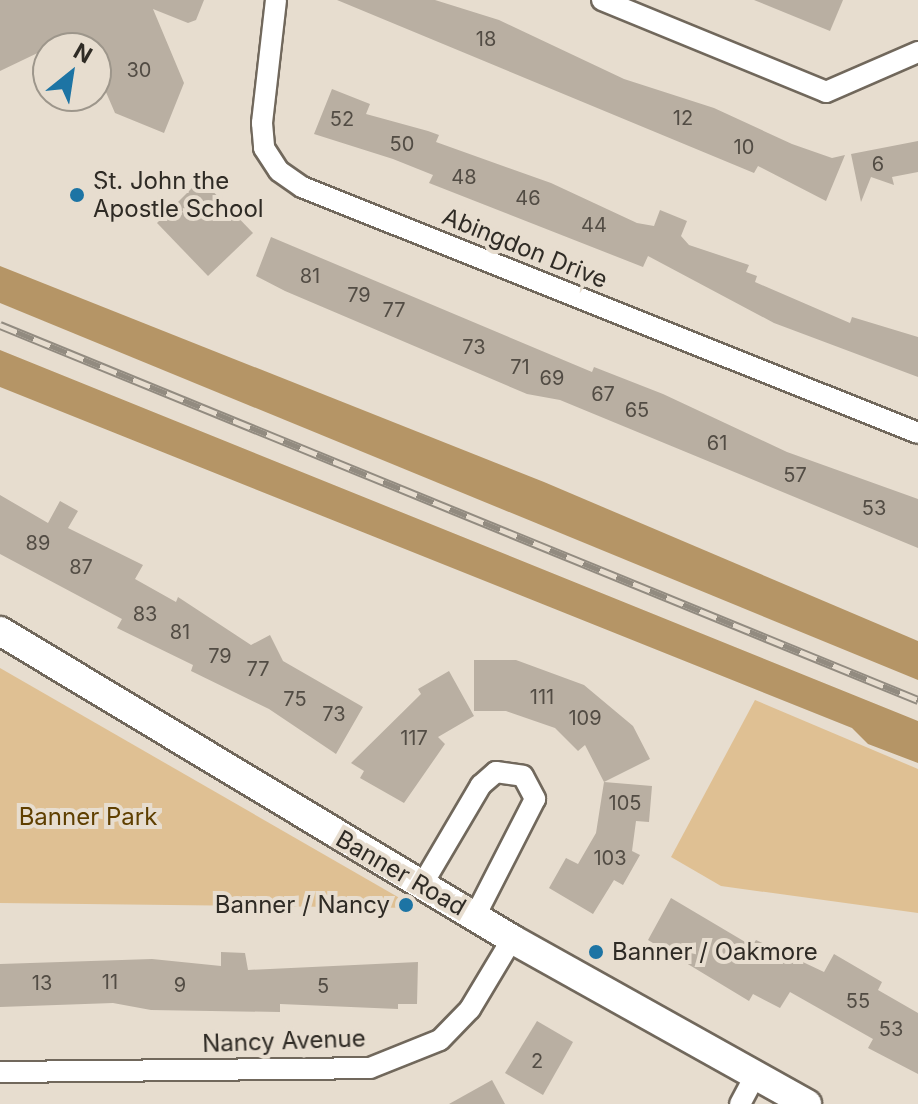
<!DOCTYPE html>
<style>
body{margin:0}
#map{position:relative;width:918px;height:1104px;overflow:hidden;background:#e7ddcf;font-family:Inter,sans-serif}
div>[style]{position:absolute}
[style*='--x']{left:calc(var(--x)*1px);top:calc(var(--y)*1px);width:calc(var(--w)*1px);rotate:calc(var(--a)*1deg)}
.green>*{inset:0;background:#dfc093}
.forest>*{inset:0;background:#b59566}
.building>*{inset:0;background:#b9afa2}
.roads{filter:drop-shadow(2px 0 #71685c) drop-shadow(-2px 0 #71685c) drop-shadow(0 2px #71685c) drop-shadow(0 -2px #71685c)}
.street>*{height:20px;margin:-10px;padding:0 10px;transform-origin:10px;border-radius:10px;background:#fff}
.secondary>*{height:28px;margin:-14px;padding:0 14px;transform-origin:14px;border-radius:14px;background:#fff}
.rail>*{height:9px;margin-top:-4.5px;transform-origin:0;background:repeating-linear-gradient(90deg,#e7ddcf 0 18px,#928b80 0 36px);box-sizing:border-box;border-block:2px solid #928b80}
.dots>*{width:22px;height:22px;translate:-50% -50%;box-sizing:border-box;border:4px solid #e7ddcf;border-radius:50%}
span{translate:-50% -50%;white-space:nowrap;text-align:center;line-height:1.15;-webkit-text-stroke:8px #e7ddcf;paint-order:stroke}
.number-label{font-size:20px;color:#524c44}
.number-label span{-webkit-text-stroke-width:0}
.poi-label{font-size:24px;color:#2f2b25}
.left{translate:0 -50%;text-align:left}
.right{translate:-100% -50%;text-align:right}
.street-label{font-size:24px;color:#2f2b25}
.park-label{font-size:24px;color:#5f3f00}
.north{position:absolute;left:32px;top:32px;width:80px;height:80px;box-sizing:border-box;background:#e7ddcf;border:2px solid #9d968b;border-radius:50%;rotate:30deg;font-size:22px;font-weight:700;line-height:32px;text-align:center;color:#2f2b25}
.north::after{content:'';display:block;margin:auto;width:28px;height:36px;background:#1d74a4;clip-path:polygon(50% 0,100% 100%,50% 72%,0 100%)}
</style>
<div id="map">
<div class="green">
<div style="clip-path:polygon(0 668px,417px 908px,0 903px)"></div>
<div style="clip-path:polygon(755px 700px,918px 769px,918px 913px,721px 886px,671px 857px)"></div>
</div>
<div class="forest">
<div style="clip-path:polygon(0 266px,544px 482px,918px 641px,918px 680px,0 303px)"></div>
<div style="clip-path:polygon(0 350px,918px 721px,918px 763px,868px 744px,852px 728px,0 387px)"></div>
</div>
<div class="building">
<div style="clip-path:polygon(0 0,204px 0,196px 20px,188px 23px,153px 9px,184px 83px,164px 133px,115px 113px,96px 69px,96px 48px,48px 48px,0 71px)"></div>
<div style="clip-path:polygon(337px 0,435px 0,499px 20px,624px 79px,714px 108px,792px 144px,832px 158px,845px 155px,826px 201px,758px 166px,754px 173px)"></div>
<div style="clip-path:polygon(754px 0,843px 0,830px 31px)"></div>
<div style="clip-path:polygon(332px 89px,370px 104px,366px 114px,428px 131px,439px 135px,436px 142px,551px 183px,637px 223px,654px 226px,660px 210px,687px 221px,681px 236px,689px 245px,749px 265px,746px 272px,757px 276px,755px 282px,850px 323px,852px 317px,918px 337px,918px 377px,774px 323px,648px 256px,643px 267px,429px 183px,433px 175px,393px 159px,314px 134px)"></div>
<div style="clip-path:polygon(918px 141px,918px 172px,892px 177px,894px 185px,871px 177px,861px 202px,851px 154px)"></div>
<div style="clip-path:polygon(201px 179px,253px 233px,208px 276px,157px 223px)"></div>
<div style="clip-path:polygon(271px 237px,592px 372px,594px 367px,663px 394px,787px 452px,918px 499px,918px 548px,560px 400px,527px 394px,285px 291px,256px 276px)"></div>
<div style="clip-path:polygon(0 495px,48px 523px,60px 501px,78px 511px,68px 528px,143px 565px,135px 579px,176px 602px,178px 597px,251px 645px,270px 635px,283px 661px,363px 707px,336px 754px,269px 709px,191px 671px,193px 665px,117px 628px,122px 619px,0 554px)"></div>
<div style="clip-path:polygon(474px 660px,516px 660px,584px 685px,633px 726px,650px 759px,604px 782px,652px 786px,649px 822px,636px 821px,632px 851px,640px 855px,623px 885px,614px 880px,593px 914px,549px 888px,566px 858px,578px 864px,596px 833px,604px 782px,585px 745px,578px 751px,555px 728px,506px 711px,474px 711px)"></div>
<div style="clip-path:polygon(449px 671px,474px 716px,438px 737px,445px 744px,404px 803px,360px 778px,364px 771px,351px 763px,421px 694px,418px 689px)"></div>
<div style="clip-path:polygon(671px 898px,752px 946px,756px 940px,824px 972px,834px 954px,882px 982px,878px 990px,918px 1013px,918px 1074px,868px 1048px,873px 1039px,790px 992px,780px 1008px,753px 994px,749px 1001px,648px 940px)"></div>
<div style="clip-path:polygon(221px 952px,245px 953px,248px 970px,418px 962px,417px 1004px,398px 1004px,398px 1009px,280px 1004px,280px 1012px,151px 1010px,113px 1003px,0 1007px,0 964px,152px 959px,221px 966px)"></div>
<div style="clip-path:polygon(537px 1021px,573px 1042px,543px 1095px,505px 1073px)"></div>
<div style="clip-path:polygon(492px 1080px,505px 1104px,449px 1104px)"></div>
</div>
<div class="roads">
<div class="street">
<div style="--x:276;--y:0;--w:124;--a:96.5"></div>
<div style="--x:262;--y:123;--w:25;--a:85"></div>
<div style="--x:264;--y:148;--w:27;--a:57"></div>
<div style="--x:279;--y:171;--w:28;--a:35"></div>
<div style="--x:302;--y:187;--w:663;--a:21.77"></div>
<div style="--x:602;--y:0;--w:242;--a:22.3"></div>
<div style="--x:826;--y:92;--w:100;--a:-23.5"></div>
<div style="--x:422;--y:885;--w:116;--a:-59.5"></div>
<div style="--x:481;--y:785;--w:20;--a:-41"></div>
<div style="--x:496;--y:772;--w:27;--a:8"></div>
<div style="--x:523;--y:776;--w:26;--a:62"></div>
<div style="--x:535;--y:799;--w:131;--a:117.1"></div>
<div style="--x:0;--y:1072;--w:370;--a:-0.6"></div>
<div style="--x:370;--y:1068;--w:75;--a:-21.8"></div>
<div style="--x:440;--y:1040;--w:43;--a:-45.9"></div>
<div style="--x:470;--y:1009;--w:82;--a:-59"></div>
<div style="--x:740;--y:1104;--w:34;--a:-62"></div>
</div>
<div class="secondary">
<div style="--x:0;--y:631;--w:598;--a:31.03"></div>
<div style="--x:512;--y:939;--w:338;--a:29.2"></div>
</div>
</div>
<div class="rail">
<div style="--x:0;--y:325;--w:992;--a:22.22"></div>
</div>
<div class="dots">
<div style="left:77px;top:195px;background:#1d74a4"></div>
<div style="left:406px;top:905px;background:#1d74a4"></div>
<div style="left:596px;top:952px;background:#1d74a4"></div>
</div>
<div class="number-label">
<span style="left:486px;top:39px">18</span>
<span style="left:139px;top:70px">30</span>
<span style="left:683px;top:118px">12</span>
<span style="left:342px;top:119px">52</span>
<span style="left:402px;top:144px">50</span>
<span style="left:744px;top:147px">10</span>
<span style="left:878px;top:164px">6</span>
<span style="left:464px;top:177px">48</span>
<span style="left:528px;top:198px">46</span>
<span style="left:594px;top:225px">44</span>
<span style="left:310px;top:276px">81</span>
<span style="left:359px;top:295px">79</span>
<span style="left:394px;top:310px">77</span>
<span style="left:474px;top:347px">73</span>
<span style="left:520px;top:367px">71</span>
<span style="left:552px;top:378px">69</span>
<span style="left:603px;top:394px">67</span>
<span style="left:637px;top:410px">65</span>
<span style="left:717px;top:443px">61</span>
<span style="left:795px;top:475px">57</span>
<span style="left:874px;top:508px">53</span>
<span style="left:38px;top:543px">89</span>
<span style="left:81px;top:567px">87</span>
<span style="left:145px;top:614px">83</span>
<span style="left:180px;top:632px">81</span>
<span style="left:220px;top:656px">79</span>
<span style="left:258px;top:669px">77</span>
<span style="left:542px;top:697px">111</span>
<span style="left:295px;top:699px">75</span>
<span style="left:334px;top:714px">73</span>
<span style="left:585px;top:718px">109</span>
<span style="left:414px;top:738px">117</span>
<span style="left:625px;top:803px">105</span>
<span style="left:610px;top:858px">103</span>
<span style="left:110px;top:982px">11</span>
<span style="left:42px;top:983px">13</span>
<span style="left:180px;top:985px">9</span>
<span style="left:323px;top:986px">5</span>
<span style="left:858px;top:1001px">55</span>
<span style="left:891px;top:1029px">53</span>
<span style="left:537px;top:1061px">2</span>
</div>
<div class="poi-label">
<span class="left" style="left:93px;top:195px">St. John the<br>Apostle School</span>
<span class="right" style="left:390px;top:905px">Banner / Nancy</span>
<span class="left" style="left:612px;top:952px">Banner / Oakmore</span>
</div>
<div class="street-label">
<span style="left:525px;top:248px;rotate:22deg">Abingdon Drive</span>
<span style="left:401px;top:873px;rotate:30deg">Banner Road</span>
<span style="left:284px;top:1041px;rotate:-2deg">Nancy Avenue</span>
</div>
<div class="park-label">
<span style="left:88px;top:817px">Banner Park</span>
</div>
<div class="north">N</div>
</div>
